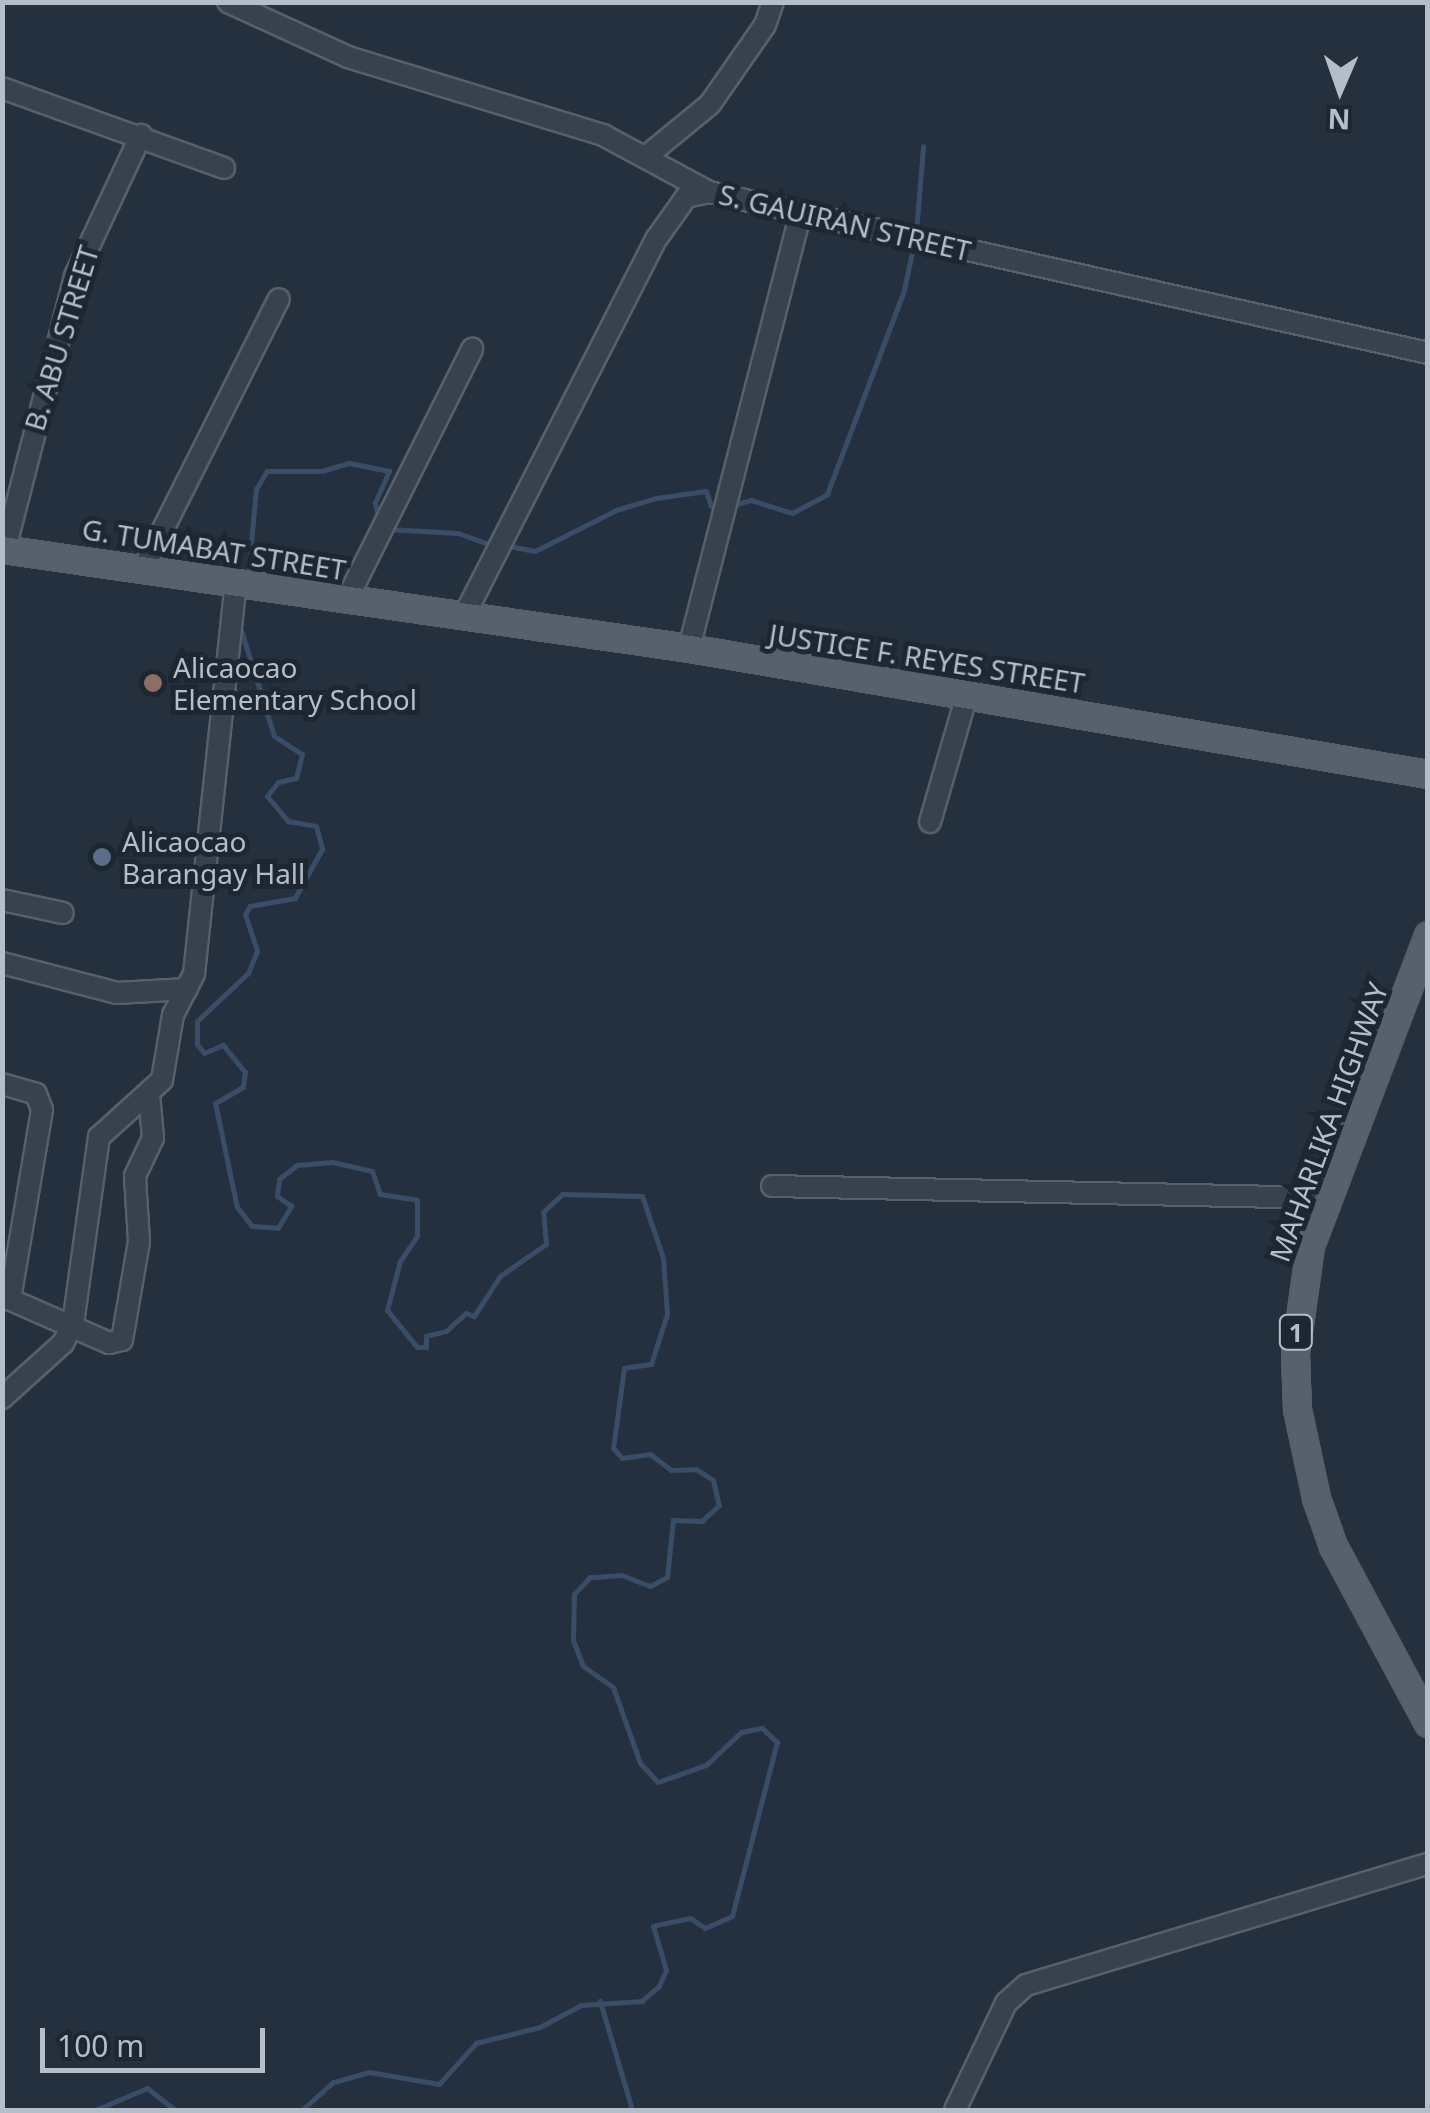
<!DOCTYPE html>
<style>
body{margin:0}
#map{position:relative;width:1430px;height:2113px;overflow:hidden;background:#24303d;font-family:"Noto Sans",sans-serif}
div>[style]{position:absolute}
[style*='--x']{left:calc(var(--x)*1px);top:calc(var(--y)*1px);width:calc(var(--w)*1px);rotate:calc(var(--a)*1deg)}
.stream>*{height:5px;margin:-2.5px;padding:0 2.5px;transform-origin:2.5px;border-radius:2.5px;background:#394e66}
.roads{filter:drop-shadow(2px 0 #56606b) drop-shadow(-2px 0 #56606b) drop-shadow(0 2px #56606b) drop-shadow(0 -2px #56606b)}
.minor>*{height:20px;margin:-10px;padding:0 10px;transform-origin:10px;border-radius:10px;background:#38424d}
.major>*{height:25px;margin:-12.5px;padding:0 12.5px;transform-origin:12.5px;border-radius:12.5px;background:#56616d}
.dots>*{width:28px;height:28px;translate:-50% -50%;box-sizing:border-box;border:5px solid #1d2732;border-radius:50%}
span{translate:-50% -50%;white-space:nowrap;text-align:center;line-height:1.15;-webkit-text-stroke:10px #1d2732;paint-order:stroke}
.shield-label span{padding:2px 8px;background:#1d2732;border:2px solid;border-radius:8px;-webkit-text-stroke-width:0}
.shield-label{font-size:25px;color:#b4bdc8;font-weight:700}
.street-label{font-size:28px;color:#b4bdc8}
.poi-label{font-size:28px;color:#b4bdc8}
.left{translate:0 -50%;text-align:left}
.frame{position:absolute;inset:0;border:5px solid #b4bdc8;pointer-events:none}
.north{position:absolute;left:1290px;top:40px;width:100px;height:100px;-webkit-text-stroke:8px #1d2732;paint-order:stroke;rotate:182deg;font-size:28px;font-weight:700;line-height:40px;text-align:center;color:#b4bdc8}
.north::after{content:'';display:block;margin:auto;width:35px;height:45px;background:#b4bdc8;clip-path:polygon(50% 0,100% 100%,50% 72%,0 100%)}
.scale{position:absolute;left:40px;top:2028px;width:225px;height:45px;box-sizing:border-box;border:5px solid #b4bdc8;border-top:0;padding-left:12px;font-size:30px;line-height:35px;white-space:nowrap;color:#b4bdc8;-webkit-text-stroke:8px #1d2732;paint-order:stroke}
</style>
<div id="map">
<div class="stream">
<div style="--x:916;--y:232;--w:86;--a:-85.3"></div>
<div style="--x:730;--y:506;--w:22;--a:-16"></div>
<div style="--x:751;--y:500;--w:43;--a:17.6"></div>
<div style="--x:792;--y:513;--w:40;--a:-28"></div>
<div style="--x:827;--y:494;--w:218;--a:-69.3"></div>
<div style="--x:904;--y:290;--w:48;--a:-78"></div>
<div style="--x:387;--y:529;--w:71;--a:3.2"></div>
<div style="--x:458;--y:533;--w:37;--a:20"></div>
<div style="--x:509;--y:546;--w:26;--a:11"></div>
<div style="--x:535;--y:551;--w:91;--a:-26.8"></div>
<div style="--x:616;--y:510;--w:42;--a:-16.7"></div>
<div style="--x:656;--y:498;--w:50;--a:-8"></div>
<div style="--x:706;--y:491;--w:16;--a:72"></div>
<div style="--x:711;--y:506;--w:8;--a:0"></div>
<div style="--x:248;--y:575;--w:86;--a:-84.7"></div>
<div style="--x:256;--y:489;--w:21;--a:-59"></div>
<div style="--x:267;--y:471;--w:55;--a:0"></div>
<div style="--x:322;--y:471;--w:28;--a:-17"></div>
<div style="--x:349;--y:463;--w:41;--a:11.3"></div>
<div style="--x:389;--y:471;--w:35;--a:114"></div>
<div style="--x:375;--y:503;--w:19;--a:78"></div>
<div style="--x:241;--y:630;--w:111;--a:72.7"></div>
<div style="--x:274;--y:736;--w:33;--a:33"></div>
<div style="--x:302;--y:754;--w:25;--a:104"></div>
<div style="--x:296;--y:778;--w:18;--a:167"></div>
<div style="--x:278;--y:782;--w:18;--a:128"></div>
<div style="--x:267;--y:796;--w:33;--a:50"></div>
<div style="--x:288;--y:821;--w:28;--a:10"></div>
<div style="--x:316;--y:826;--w:24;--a:75"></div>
<div style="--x:322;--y:849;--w:56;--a:118.9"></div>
<div style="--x:295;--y:898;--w:46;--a:169.9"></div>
<div style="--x:250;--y:906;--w:9;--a:122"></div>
<div style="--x:245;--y:914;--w:39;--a:72"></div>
<div style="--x:257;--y:951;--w:24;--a:112"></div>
<div style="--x:248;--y:973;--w:70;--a:136.7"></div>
<div style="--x:197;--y:1021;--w:23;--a:90"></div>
<div style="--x:197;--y:1044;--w:11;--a:52"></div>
<div style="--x:204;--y:1053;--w:21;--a:-23"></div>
<div style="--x:223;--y:1045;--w:35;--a:51"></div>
<div style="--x:245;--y:1072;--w:15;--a:98"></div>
<div style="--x:243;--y:1087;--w:32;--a:150"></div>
<div style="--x:215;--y:1103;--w:106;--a:78.1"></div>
<div style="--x:237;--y:1207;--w:24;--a:52"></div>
<div style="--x:252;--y:1226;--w:26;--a:4"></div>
<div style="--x:278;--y:1228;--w:26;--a:-59"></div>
<div style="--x:291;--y:1206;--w:17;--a:-144"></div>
<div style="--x:277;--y:1196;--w:17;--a:-83"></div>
<div style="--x:279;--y:1179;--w:23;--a:-38"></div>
<div style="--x:297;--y:1165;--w:35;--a:-5"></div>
<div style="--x:332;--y:1162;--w:41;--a:12.7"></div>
<div style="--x:372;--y:1171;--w:24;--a:71"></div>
<div style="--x:380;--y:1194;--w:37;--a:9"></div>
<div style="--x:417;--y:1200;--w:36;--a:90"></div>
<div style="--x:417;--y:1236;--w:30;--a:124"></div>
<div style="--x:400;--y:1261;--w:51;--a:104.9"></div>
<div style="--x:387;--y:1310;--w:48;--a:51"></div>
<div style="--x:417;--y:1347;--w:9;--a:0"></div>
<div style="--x:426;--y:1347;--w:11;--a:-90"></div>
<div style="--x:426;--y:1336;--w:21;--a:-14"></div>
<div style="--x:446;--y:1331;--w:27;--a:-42"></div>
<div style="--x:466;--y:1313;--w:9;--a:21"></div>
<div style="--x:474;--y:1316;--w:48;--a:-57"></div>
<div style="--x:500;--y:1276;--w:56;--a:-34.8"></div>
<div style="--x:546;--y:1244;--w:32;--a:-95"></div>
<div style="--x:543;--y:1212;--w:26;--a:-43"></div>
<div style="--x:562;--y:1194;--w:80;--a:1.4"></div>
<div style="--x:642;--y:1196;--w:65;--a:71.3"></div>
<div style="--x:663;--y:1258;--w:56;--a:85.9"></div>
<div style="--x:667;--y:1314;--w:52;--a:107.7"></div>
<div style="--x:651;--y:1364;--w:27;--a:172"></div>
<div style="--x:624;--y:1368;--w:81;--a:97.8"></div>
<div style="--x:613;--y:1448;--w:13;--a:48"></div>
<div style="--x:622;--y:1458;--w:28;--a:-8"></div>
<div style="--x:650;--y:1454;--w:26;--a:37"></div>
<div style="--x:671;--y:1470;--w:25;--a:-2"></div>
<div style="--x:696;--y:1469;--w:20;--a:33"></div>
<div style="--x:713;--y:1480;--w:26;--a:77"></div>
<div style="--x:719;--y:1505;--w:23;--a:137"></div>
<div style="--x:702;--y:1521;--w:29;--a:-178"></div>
<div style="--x:673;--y:1520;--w:57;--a:96"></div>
<div style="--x:667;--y:1577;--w:19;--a:152"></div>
<div style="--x:650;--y:1586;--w:30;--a:-159"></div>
<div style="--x:622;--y:1575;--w:32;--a:176"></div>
<div style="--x:590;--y:1577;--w:23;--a:133"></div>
<div style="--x:574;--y:1594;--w:46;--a:91.2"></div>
<div style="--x:573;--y:1640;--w:28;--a:69"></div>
<div style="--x:583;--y:1666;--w:37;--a:35"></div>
<div style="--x:613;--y:1687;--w:81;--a:70.4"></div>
<div style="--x:640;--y:1763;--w:26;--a:47"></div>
<div style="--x:658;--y:1782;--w:51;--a:-19.5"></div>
<div style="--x:706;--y:1765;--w:48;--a:-43.3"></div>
<div style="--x:741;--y:1732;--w:21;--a:-11"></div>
<div style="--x:762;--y:1728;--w:21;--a:43"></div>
<div style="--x:777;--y:1742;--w:180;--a:104.5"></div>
<div style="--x:732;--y:1916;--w:30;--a:156"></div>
<div style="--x:705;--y:1928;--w:18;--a:-146"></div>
<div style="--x:690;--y:1918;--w:38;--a:168"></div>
<div style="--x:653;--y:1926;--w:46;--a:73.5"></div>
<div style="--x:666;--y:1970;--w:17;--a:114"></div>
<div style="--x:659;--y:1986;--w:23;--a:139"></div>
<div style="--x:642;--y:2001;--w:61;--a:176.2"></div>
<div style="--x:581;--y:2005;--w:47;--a:151.8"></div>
<div style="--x:540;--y:2027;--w:66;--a:166"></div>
<div style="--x:476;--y:2043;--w:55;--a:132.1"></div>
<div style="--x:439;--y:2084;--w:71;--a:-170.3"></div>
<div style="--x:369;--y:2072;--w:37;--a:164"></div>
<div style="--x:333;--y:2082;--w:42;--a:137.9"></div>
<div style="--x:600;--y:2001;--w:114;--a:73.6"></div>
<div style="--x:95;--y:2110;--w:56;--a:-22.9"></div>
<div style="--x:147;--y:2088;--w:36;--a:38"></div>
</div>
<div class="roads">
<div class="minor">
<div style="--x:228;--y:2;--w:132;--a:24.6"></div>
<div style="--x:348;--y:57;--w:267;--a:17"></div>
<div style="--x:603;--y:135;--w:120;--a:28.3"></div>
<div style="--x:709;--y:192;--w:737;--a:12.62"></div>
<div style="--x:2;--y:88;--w:236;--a:19.8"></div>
<div style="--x:648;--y:155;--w:80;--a:-39.4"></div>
<div style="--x:710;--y:104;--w:96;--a:-55.2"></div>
<div style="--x:765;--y:25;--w:24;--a:-71"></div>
<div style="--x:5;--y:549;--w:282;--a:-75.6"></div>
<div style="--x:75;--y:276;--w:156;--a:-64.9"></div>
<div style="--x:143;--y:569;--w:302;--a:-63.3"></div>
<div style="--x:347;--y:599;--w:280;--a:-63.4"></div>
<div style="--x:464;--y:616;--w:424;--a:-63"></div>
<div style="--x:657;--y:238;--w:50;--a:-54.7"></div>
<div style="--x:686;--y:197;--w:24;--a:-12"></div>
<div style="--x:689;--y:648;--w:451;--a:-75.6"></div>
<div style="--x:930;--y:822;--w:132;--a:-73.8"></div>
<div style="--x:2;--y:900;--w:62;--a:12"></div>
<div style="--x:2;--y:963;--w:119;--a:14.6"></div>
<div style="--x:117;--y:993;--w:70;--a:-3.3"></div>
<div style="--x:2;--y:1084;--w:35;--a:16"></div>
<div style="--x:36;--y:1094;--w:17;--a:69"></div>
<div style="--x:42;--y:1110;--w:192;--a:99.6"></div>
<div style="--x:772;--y:1186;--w:554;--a:1.24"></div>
<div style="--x:2;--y:1296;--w:117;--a:23.7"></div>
<div style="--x:109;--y:1343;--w:13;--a:-13"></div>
<div style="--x:122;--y:1340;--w:99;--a:-80.2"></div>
<div style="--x:139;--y:1242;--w:66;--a:-93.5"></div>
<div style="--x:135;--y:1176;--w:42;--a:-64.7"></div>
<div style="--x:153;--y:1138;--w:44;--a:-95.2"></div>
<div style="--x:2;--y:1398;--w:82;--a:-42"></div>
<div style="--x:63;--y:1343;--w:21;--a:-62"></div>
<div style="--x:73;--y:1324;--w:189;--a:-82.1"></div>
<div style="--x:99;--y:1137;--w:85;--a:-42.1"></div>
<div style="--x:162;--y:1080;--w:66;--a:-80.4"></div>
<div style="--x:173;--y:1015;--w:46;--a:-62.9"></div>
<div style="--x:194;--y:974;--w:393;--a:-83.9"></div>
<div style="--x:955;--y:2110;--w:119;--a:-64.5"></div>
<div style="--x:1006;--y:2003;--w:27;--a:-42"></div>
<div style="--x:1026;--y:1985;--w:420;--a:-16.8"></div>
</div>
<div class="major">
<div style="--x:2;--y:549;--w:694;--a:8.2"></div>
<div style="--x:689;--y:648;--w:750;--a:9.68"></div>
<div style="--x:1428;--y:935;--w:333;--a:110.8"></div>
<div style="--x:1310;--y:1246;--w:108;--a:98"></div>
<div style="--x:1295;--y:1353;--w:56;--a:88"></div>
<div style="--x:1297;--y:1409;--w:91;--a:77.9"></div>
<div style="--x:1316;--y:1498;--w:51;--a:70.5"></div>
<div style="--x:1333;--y:1546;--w:201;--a:61.8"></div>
</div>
</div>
<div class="dots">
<div style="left:153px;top:683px;background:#8d6e63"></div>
<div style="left:102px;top:857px;background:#5c6f8a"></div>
</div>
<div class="shield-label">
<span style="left:1296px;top:1332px">1</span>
</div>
<div class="street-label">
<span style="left:845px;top:222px;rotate:13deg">S. GAUIRAN STREET</span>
<span style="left:61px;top:338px;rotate:-73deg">B. ABU STREET</span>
<span style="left:214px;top:549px;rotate:9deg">G. TUMABAT STREET</span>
<span style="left:927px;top:658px;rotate:9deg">JUSTICE F. REYES STREET</span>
<span style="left:1328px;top:1122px;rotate:-70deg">MAHARLIKA HIGHWAY</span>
</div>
<div class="poi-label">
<span class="left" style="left:173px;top:683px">Alicaocao<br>Elementary School</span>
<span class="left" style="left:122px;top:857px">Alicaocao<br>Barangay Hall</span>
</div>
<div class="frame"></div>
<div class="north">N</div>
<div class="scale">100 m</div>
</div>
